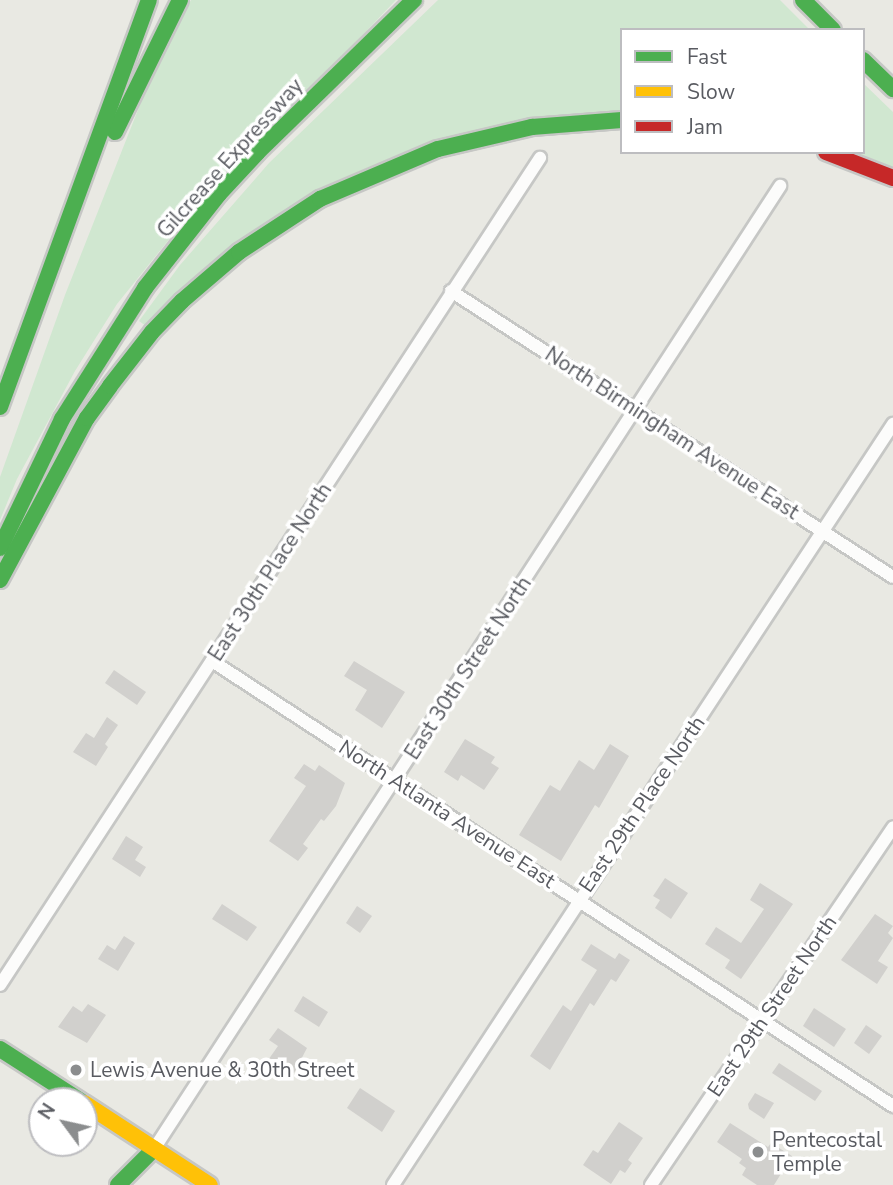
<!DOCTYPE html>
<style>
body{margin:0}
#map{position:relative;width:893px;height:1185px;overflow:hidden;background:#e9e9e3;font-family:"Nunito Sans",sans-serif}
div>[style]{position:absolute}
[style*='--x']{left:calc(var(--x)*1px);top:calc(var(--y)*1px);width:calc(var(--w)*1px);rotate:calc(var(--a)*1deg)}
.green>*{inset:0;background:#d0e7d0}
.building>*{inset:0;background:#d1d0cd}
.roads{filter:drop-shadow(2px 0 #c6c7c5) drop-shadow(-2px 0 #c6c7c5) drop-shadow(0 2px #c6c7c5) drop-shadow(0 -2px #c6c7c5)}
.street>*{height:12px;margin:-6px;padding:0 6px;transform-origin:6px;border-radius:6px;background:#fcfcfb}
.fast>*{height:16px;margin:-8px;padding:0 8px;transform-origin:8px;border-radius:8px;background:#4caf50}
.slow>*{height:16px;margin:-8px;padding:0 8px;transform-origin:8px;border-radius:8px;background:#ffc107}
.jam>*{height:16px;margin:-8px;padding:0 8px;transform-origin:8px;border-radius:8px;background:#c62828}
.dots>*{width:19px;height:19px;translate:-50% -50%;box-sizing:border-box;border:4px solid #fff;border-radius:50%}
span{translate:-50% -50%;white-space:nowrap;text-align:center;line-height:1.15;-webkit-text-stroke:7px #fff;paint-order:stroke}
.street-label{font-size:21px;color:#595b61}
.poi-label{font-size:21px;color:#595b61}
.left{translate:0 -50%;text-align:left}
.legend{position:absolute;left:620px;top:28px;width:245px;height:126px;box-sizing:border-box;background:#fff;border:2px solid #bdbdc0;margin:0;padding:9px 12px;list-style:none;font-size:21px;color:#595b61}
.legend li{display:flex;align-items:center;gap:14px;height:35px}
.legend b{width:35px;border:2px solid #bdbdc0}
.north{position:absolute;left:28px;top:1087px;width:70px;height:70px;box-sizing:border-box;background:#fff;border:2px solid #bdbdc0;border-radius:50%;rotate:303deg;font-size:19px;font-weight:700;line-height:28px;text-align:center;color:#595b61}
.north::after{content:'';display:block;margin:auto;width:24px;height:32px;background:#8b8d8e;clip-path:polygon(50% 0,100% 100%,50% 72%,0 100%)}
</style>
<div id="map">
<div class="green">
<div style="clip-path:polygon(191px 0,396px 0,179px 227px,117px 304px,75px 371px,17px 479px,0 520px,0 477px,65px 295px,160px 54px)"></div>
<div style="clip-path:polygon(438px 0,780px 0,810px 30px,622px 30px,622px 113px,390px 158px,146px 326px,139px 321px,180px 265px,269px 163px)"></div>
<div style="clip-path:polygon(863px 83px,893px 112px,893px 170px,850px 152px,863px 152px)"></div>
</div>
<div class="building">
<div style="clip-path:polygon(354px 661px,405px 692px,382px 728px,355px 710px,367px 690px,344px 676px)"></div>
<div style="clip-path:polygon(114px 670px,146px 692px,137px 705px,105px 683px)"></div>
<div style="clip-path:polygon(107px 717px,118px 725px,105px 744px,108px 747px,96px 766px,73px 752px,86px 733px,94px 738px)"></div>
<div style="clip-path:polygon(465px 739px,495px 757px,491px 763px,499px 768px,484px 790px,461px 775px,458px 781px,444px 772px)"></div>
<div style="clip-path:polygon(610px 744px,629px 756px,599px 808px,595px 805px,561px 861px,519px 835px,550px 785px,560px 791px,579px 760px,594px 770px)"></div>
<div style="clip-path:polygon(304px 764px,315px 771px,319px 765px,345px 783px,336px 806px,324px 821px,321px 819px,303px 844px,308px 848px,298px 861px,269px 841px,306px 786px,294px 778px)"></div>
<div style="clip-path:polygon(126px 836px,143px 847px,135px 860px,146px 867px,140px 877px,112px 859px)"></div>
<div style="clip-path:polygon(665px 878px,688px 893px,671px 919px,655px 908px,660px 900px,653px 896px)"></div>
<div style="clip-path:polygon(760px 883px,793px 904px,741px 979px,725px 968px,730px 960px,705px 944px,716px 927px,741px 943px,764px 909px,750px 900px)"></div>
<div style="clip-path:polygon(222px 904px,257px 927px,247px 941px,212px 919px)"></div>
<div style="clip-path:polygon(357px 906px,372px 916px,360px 933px,346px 923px)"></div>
<div style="clip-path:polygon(875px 914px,893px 926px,888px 933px,893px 938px,878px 961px,888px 967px,877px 984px,841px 960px)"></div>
<div style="clip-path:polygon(124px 936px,135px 943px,118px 971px,98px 959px,107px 945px,115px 950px)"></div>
<div style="clip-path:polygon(591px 944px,615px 959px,619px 953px,630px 960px,616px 982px,611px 979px,594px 1006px,590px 1003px,550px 1070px,530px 1056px,563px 1005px,571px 1011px,597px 970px,581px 960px)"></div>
<div style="clip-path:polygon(303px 996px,328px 1012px,319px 1027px,294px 1011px)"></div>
<div style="clip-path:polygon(88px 1004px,106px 1015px,87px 1043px,58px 1027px,73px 1006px,82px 1012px)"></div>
<div style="clip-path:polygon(814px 1008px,846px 1029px,834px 1047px,803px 1026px)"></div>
<div style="clip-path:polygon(866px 1025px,882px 1036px,869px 1054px,854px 1043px)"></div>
<div style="clip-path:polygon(278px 1028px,307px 1048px,294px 1073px,290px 1070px,286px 1076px,266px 1063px,278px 1046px,269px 1040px)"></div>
<div style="clip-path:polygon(779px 1063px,822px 1091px,815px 1101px,772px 1073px)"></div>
<div style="clip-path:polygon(360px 1088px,395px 1111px,382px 1132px,347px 1108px)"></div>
<div style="clip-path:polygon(755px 1093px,774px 1103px,764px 1119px,749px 1109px,748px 1104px)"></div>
<div style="clip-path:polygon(619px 1122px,643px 1138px,628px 1160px,632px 1163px,625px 1173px,620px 1170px,611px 1184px,583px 1165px,593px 1150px,598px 1153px)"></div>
<div style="clip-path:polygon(730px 1123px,768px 1147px,771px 1143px,792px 1156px,774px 1185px,757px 1185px,742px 1175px,746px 1168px,739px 1163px,742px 1159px,717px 1142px)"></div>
</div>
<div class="roads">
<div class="street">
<div style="--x:451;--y:291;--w:526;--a:32.91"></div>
<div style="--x:212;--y:661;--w:814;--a:33.16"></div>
<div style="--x:0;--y:985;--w:988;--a:-56.86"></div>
<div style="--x:154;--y:1149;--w:1149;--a:-56.97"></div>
<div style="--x:393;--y:1185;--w:911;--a:-56.69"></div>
<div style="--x:651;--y:1185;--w:432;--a:-55.9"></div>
</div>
<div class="fast">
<div style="--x:803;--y:0;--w:42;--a:45"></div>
<div style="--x:863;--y:60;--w:42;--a:44"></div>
<div style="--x:115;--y:132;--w:147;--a:-63.8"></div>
<div style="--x:0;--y:407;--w:433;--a:-69.9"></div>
<div style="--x:0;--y:548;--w:143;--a:-64.3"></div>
<div style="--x:62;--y:419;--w:155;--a:-57.6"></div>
<div style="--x:145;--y:288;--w:120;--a:-51.8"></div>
<div style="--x:219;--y:194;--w:57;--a:-47.1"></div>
<div style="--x:258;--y:152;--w:218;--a:-44.3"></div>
<div style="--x:0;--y:580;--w:184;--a:-61.8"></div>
<div style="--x:87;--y:418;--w:39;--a:-54"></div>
<div style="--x:110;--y:386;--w:68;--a:-52.1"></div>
<div style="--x:152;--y:332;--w:43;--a:-45.9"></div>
<div style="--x:182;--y:301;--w:75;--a:-40.7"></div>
<div style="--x:239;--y:252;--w:97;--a:-33.2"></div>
<div style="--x:320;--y:199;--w:128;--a:-23"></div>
<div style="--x:438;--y:149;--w:97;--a:-13.2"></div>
<div style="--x:532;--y:127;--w:90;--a:-4.4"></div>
<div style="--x:0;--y:1049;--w:96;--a:32.7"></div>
<div style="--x:118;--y:1185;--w:51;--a:-45"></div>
</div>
<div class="slow">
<div style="--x:84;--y:1103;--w:150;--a:33.1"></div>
</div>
<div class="jam">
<div style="--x:826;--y:152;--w:72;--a:21.2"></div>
</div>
</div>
<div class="dots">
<div style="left:76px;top:1070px;background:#8b8d8e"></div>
<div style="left:758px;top:1152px;background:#8b8d8e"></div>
</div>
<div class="street-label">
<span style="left:230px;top:158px;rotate:-48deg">Gilcrease Expressway</span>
<span style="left:672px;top:433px;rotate:33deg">North Birmingham Avenue East</span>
<span style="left:270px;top:572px;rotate:-57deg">East 30th Place North</span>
<span style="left:468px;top:668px;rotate:-57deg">East 30th Street North</span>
<span style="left:642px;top:804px;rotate:-56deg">East 29th Place North</span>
<span style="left:447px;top:814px;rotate:33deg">North Atlanta Avenue East</span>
<span style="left:772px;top:1006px;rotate:-56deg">East 29th Street North</span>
</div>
<div class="poi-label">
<span class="left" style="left:90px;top:1070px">Lewis Avenue &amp; 30th Street</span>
<span class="left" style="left:772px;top:1152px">Pentecostal<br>Temple</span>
</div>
<ul class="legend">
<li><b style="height:9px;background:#4caf50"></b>Fast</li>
<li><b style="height:9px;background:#ffc107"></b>Slow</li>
<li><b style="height:9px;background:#c62828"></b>Jam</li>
</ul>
<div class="north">N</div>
</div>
